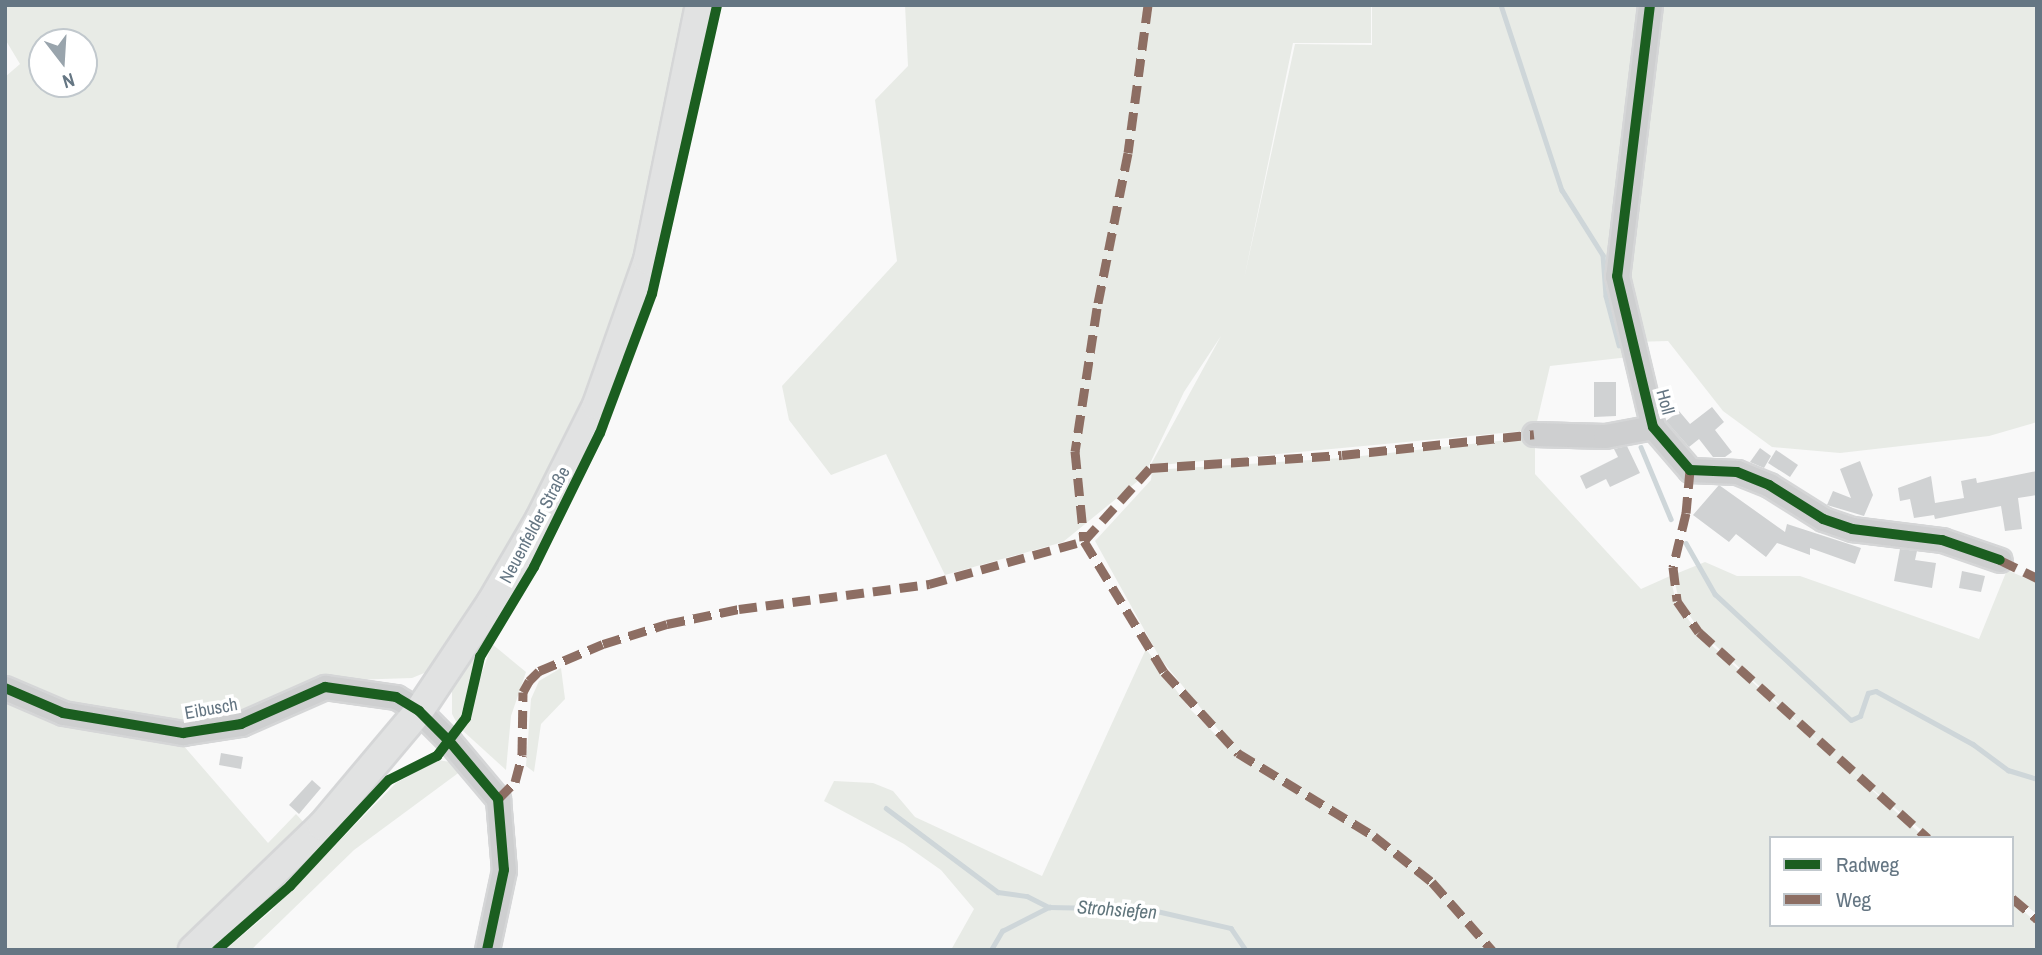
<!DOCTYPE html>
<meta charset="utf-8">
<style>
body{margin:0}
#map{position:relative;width:2042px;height:955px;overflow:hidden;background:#f9f9f9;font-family:"Archivo Narrow",sans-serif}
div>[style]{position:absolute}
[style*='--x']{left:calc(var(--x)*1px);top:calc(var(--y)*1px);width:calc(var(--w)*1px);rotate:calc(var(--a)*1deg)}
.green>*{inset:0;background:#e8ebe6}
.stream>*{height:4.5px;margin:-2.25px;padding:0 2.25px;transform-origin:2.25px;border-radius:2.25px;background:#ced6d9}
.building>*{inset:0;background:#d0d2d3}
.roads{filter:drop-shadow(2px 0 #d5d6d7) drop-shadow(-2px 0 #d5d6d7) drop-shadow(0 2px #d5d6d7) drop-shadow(0 -2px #d5d6d7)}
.minor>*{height:23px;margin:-11.5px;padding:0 11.5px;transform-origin:11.5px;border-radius:11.5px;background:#cecfd0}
.major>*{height:28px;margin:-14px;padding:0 14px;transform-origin:14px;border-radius:14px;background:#e1e2e2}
.quiet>*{height:9px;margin-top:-4.5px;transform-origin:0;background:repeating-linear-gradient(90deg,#8d6e63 0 18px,transparent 0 27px)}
.cycleway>*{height:10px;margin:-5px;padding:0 5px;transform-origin:5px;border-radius:5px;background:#1b5e20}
span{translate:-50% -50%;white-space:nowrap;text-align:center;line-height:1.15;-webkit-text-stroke:7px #fff;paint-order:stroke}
.street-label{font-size:18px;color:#657683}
.water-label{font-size:19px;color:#60757c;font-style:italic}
.frame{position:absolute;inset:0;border:7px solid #657683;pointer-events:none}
.legend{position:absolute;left:1769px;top:836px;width:245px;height:91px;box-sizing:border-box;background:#fff;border:2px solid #c1c8cd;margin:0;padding:9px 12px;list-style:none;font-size:21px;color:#657683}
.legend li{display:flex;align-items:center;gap:14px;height:35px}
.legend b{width:35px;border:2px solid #c1c8cd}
.north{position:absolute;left:28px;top:28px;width:70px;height:70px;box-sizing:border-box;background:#fff;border:2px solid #c1c8cd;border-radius:50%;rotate:163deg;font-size:19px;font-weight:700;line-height:28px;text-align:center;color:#657683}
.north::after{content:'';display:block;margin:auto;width:24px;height:32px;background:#99a4ac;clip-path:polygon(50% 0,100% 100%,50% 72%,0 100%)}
</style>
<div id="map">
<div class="green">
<div style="clip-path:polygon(evenodd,5px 5px,688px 5px,631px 286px,591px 401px,541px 498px,434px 669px,412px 678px,321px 681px,240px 720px,184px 728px,63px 709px,5px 680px,5px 77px,20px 64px,5px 39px,5px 5px,42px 42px,84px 42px,84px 84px,42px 84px,42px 42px)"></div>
<div style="clip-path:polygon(905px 5px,1371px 5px,1371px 43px,1293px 43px,1244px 279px,1295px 44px,1372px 45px,1372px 5px,1644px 5px,1610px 274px,1629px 357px,1550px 366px,1535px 430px,1150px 466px,1221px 336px,1184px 392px,1144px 476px,1063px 542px,945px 575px,886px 454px,831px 475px,789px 420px,782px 386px,897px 261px,875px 100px,908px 66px)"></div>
<div style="clip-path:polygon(1654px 5px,2037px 5px,2037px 422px,1989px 436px,1840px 453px,1772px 447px,1723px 411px,1668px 341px,1633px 342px,1626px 261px)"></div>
<div style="clip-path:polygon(707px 35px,667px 230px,583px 465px,528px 573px,479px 654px,458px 725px,452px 714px,452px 691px,551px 520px)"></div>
<div style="clip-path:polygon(1535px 437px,1535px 474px,1641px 589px,1670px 576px,1676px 602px,1698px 633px,1925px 838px,1771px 838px,1771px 925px,2012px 925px,2012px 901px,2037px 923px,2037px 950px,951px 950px,974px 909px,941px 870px,904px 844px,824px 801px,834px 781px,873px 783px,893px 791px,915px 817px,1042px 876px,1146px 649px,1190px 709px,1217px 736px,1221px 733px,1160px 658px,1095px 541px,1151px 480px,1152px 470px,1343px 458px)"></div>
<div style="clip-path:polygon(1705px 562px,1737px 576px,1800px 576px,1979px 639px,2007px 570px,2037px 583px,2037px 914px,2012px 895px,2012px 838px,1931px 838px,1847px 768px,1701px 632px,1679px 600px,1673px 575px)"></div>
<div style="clip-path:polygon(492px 644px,526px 672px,511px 716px,506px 770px,462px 730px)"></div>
<div style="clip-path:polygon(561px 668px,565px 699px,541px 724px,534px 772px,526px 766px,531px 699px,539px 681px)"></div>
<div style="clip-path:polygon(5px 695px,176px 737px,268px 843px,296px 814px,307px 826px,181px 950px,5px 950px)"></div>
<div style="clip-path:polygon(438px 760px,450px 762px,461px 771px,354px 850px,251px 950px,225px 950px,271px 911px,396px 783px)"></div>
</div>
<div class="stream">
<div style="--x:1501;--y:5;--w:195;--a:71.8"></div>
<div style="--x:1562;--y:190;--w:77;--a:57.8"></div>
<div style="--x:1603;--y:255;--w:41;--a:85.8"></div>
<div style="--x:1606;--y:296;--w:51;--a:75.1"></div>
<div style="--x:1641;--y:447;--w:78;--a:67.4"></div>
<div style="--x:1686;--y:543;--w:59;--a:60.4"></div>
<div style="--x:1715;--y:594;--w:185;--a:42.8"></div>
<div style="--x:1851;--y:720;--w:10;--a:-24"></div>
<div style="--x:1860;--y:716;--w:24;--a:-71"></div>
<div style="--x:1868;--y:693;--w:8;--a:-14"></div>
<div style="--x:1876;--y:691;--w:111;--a:28.7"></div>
<div style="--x:1973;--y:744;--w:44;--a:36.6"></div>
<div style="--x:2008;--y:770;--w:30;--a:17"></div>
<div style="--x:886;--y:808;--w:140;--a:36.9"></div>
<div style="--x:998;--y:892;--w:29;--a:8"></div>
<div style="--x:1027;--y:896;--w:25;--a:27"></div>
<div style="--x:991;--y:950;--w:22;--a:-60"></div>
<div style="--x:1002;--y:931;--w:53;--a:-27.1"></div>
<div style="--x:1049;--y:907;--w:99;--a:1.2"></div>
<div style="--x:1148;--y:909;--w:85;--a:12.9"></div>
<div style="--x:1231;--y:928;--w:27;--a:56"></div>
</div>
<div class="building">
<div style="clip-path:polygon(1594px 382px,1616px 382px,1616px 416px,1594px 417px)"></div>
<div style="clip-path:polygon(1712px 407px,1724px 422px,1715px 430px,1732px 452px,1725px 457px,1713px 457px,1699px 439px,1689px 447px,1666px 421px,1679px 411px,1690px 424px)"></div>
<div style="clip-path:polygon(1627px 446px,1640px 473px,1610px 487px,1606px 479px,1586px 489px,1580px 476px,1618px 457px,1614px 449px)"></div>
<div style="clip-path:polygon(1760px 448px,1771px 456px,1764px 468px,1750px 462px)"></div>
<div style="clip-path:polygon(1776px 450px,1798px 465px,1790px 477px,1768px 463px)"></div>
<div style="clip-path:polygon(1860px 461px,1873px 495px,1864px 516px,1827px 505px,1833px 491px,1851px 498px,1840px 469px)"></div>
<div style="clip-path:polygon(2037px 471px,2037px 495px,2018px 498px,2022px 529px,2005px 531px,2001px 506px,1935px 519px,1934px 515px,1914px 518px,1910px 499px,1900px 501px,1898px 488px,1931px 476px,1935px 503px,1964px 498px,1961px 481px,1976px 478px,1977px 483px)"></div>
<div style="clip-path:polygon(1719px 485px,1785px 532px,1787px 524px,1861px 548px,1855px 564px,1810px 548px,1810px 555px,1777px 543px,1766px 557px,1736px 534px,1729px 542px,1693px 515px)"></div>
<div style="clip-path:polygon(1900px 549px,1917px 551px,1915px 560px,1936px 563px,1932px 588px,1894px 581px)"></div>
<div style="clip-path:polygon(1962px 571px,1985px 576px,1981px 592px,1959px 588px)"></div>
<div style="clip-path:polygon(221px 753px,243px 757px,241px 769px,219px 765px)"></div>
<div style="clip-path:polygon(312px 780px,321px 788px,299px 814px,289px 805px)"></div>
</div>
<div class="roads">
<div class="minor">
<div style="--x:1650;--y:5;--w:273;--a:96.9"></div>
<div style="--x:1617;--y:276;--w:155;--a:76.6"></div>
<div style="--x:1653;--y:427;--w:57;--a:49.3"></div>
<div style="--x:1690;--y:470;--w:47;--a:2.4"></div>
<div style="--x:1737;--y:472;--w:35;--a:22"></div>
<div style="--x:1769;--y:485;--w:64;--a:32.2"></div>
<div style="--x:1823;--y:519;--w:31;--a:19"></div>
<div style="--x:1852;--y:529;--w:91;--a:7"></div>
<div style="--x:1942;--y:540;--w:61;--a:19"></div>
<div style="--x:1534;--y:434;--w:71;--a:1.6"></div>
<div style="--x:1605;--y:436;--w:49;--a:-10.6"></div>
<div style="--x:5;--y:688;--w:63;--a:23.3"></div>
<div style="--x:63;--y:713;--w:122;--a:9.5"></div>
<div style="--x:183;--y:733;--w:59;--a:-8.8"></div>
<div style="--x:241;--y:724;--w:92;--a:-23.8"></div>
<div style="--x:325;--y:687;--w:72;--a:8"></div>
<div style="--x:396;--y:697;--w:27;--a:31"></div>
<div style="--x:419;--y:711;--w:44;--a:45"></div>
<div style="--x:450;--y:742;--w:75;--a:49.9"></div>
<div style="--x:498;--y:799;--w:71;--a:85.2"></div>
<div style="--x:504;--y:870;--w:82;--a:102"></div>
</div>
<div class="major">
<div style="--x:193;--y:950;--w:179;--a:-43.9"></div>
<div style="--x:322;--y:826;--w:150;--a:-49.9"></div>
<div style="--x:419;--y:711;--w:130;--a:-56.3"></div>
<div style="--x:491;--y:603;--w:97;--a:-59.7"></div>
<div style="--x:540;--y:519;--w:127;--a:-63.4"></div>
<div style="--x:597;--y:405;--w:154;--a:-70.6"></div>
<div style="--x:648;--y:260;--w:260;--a:-78.5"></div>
</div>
</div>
<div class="quiet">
<div style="--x:1148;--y:5;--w:149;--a:97.7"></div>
<div style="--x:1128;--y:153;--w:158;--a:101.3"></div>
<div style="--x:1097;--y:308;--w:145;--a:98.7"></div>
<div style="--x:1075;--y:451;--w:90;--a:84.3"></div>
<div style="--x:1084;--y:541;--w:153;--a:58.6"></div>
<div style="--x:1164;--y:672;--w:110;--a:47.6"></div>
<div style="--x:1238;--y:753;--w:159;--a:31.4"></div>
<div style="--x:1374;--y:836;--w:74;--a:38.4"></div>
<div style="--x:1432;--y:882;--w:91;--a:48.6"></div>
<div style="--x:1690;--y:470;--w:43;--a:95.3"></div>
<div style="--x:1686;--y:513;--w:56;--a:103.5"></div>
<div style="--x:1673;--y:567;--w:34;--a:83"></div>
<div style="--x:1677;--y:601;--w:38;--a:55"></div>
<div style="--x:1699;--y:632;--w:308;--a:42"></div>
<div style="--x:2000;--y:560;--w:41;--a:25.9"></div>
<div style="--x:498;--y:799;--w:24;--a:-45"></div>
<div style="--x:515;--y:782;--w:28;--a:-75"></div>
<div style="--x:522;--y:755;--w:63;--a:-89.1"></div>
<div style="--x:523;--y:692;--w:13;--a:-61"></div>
<div style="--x:529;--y:681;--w:14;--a:-45"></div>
<div style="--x:539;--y:671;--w:69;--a:-22.9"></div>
<div style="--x:603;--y:644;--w:67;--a:-17.4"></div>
<div style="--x:667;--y:624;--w:74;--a:-11.8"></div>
<div style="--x:739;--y:609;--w:192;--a:-7.5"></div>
<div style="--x:929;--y:584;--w:161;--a:-15.5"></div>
<div style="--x:1084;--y:541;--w:98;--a:-47.9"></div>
<div style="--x:1150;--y:468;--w:192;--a:-3.9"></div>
<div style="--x:1342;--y:455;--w:193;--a:-6.2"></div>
<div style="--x:2012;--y:898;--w:33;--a:40"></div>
</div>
<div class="cycleway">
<div style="--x:1650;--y:5;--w:273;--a:96.9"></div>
<div style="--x:1617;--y:276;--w:155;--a:76.6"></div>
<div style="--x:1653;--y:427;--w:57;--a:49.3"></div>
<div style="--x:1690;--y:470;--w:47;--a:2.4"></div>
<div style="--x:1737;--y:472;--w:35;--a:22"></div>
<div style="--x:1769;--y:485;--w:64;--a:32.2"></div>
<div style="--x:1823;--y:519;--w:31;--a:19"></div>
<div style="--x:1852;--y:529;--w:91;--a:7"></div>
<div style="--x:1942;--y:540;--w:61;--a:19"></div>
<div style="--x:5;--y:688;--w:63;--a:23.3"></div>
<div style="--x:63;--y:713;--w:122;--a:9.5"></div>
<div style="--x:183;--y:733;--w:59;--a:-8.8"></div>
<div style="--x:241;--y:724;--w:92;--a:-23.8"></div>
<div style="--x:325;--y:687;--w:72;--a:8"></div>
<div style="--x:396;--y:697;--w:27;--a:31"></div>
<div style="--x:419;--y:711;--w:44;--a:45"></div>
<div style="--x:450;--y:742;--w:75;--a:49.9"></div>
<div style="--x:498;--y:799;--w:71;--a:85.2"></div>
<div style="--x:504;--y:870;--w:82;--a:102"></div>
<div style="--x:217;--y:950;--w:97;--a:-41.2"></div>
<div style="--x:290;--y:886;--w:145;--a:-47"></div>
<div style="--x:389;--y:780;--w:54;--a:-26.6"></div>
<div style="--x:437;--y:756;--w:48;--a:-52.7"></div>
<div style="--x:466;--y:718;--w:63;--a:-77.1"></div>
<div style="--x:480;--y:657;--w:105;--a:-59"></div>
<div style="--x:534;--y:567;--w:149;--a:-63.8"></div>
<div style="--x:600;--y:433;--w:148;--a:-69.5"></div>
<div style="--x:652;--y:294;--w:296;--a:-77.3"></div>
</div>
<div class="street-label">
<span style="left:1665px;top:402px;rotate:75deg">Holl</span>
<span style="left:535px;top:525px;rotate:-62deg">Neuenfelder Straße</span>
<span style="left:211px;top:709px;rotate:-10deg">Eibusch</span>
</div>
<div class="water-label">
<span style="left:1117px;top:910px;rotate:4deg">Strohsiefen</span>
</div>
<div class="frame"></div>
<ul class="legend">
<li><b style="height:9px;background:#1b5e20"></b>Radweg</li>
<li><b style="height:9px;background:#8d6e63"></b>Weg</li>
</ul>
<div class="north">N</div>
</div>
